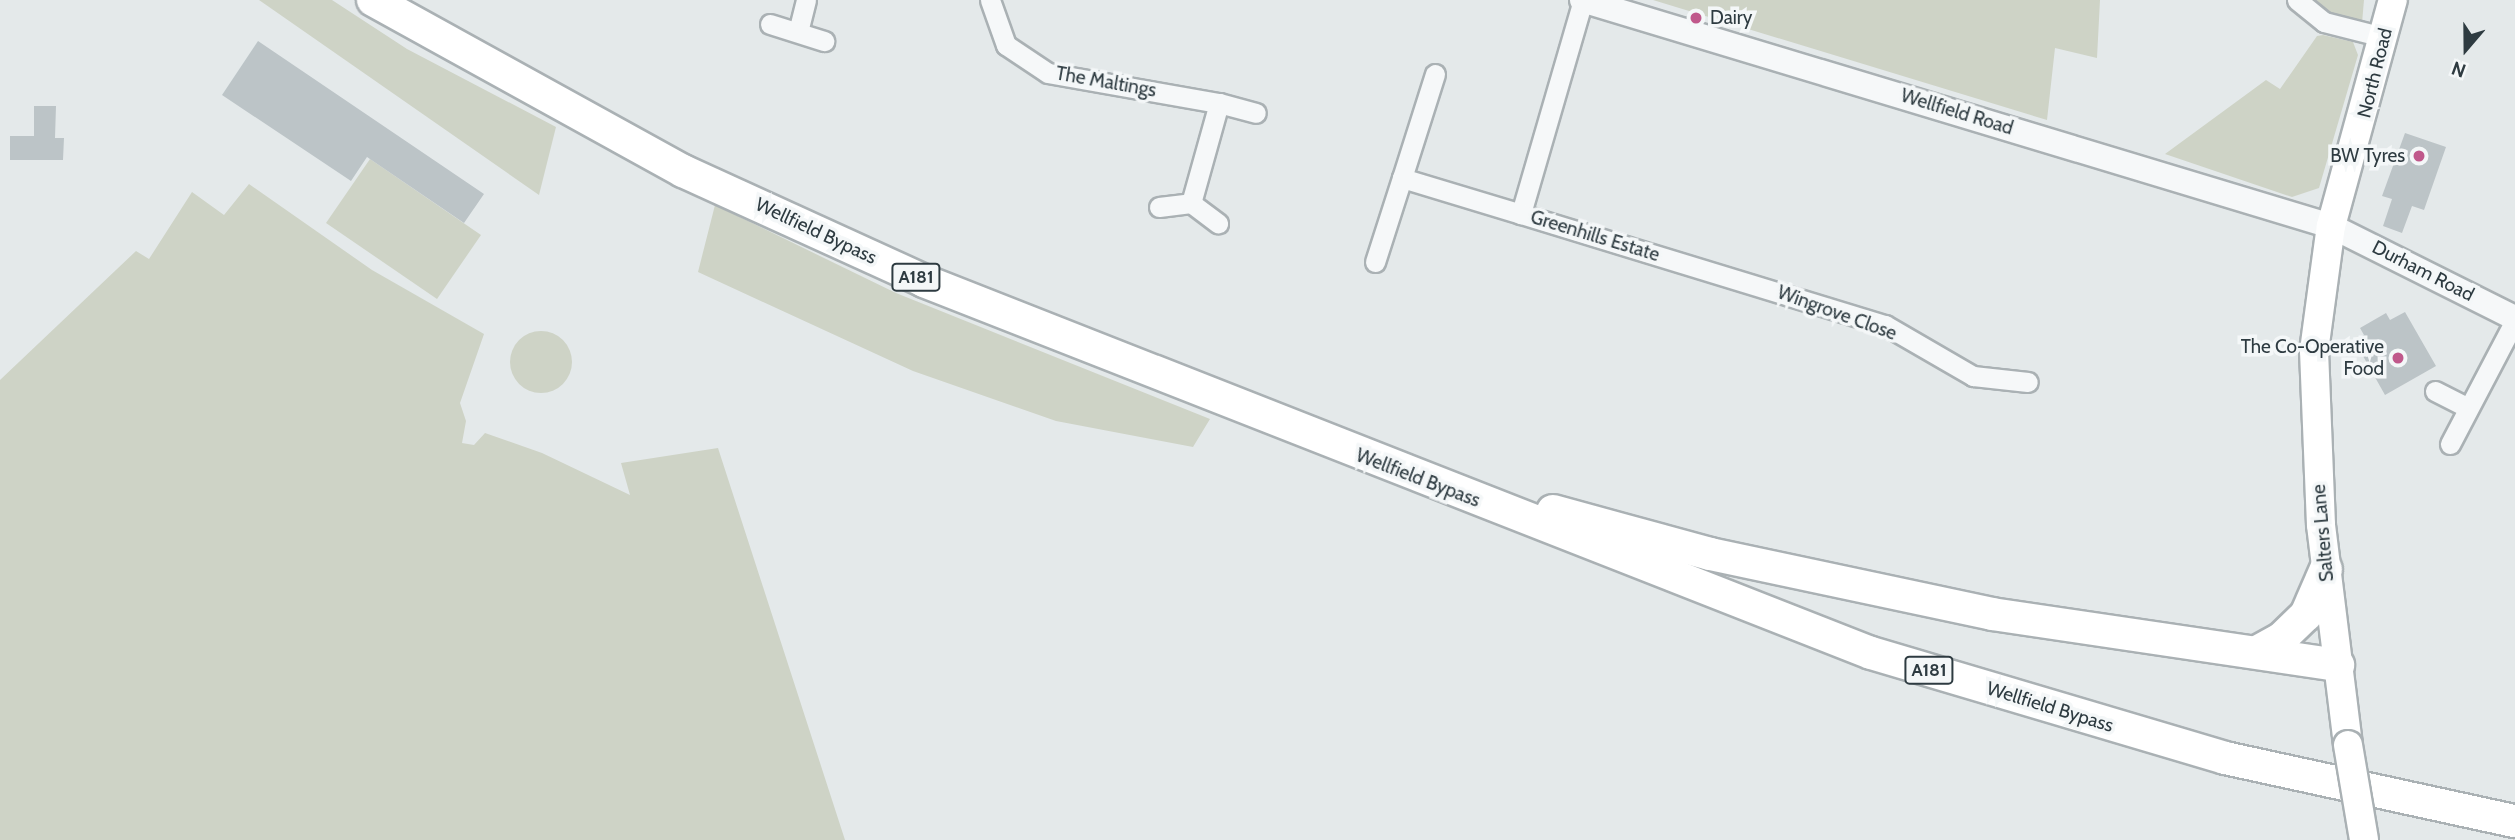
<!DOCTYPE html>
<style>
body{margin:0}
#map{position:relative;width:2515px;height:840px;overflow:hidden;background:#e4e9ea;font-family:Cabin,sans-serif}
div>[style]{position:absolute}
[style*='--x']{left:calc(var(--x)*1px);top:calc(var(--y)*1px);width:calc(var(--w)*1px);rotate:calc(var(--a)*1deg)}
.green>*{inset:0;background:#ced3c6}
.round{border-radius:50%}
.building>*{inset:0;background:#bcc4c7}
.roads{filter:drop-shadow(2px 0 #aab1b4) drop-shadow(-2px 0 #aab1b4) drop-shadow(0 2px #aab1b4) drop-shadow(0 -2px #aab1b4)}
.minor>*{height:19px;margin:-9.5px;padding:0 9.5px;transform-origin:9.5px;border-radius:9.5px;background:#f6f8f9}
.tertiary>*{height:24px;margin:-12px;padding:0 12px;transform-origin:12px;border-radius:12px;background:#f6f8f9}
.secondary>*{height:28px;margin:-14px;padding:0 14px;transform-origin:14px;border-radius:14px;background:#fff}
.primary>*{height:32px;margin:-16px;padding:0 16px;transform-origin:16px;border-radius:16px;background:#fff}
.bridges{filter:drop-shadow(2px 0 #aab1b4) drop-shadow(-2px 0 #aab1b4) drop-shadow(0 2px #aab1b4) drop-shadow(0 -2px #aab1b4)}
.secondary-bridge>*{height:28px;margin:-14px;padding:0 14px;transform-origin:14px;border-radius:14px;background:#fff}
.dots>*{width:19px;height:19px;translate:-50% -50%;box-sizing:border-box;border:4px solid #f4f7f8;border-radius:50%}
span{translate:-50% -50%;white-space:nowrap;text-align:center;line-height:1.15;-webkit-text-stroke:7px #f4f7f8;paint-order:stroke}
.shield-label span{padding:2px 5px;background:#f4f7f8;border:2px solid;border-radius:5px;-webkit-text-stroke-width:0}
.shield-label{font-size:18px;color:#2e3b41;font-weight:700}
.poi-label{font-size:19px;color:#2e3b41}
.left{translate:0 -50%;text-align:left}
.right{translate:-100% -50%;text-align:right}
.street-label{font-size:19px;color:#2e3b41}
.north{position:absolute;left:2431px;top:14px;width:70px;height:70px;-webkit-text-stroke:5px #f4f7f8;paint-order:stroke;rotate:200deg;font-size:19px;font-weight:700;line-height:28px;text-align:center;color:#2e3b41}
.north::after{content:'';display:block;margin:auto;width:24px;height:32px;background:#2e3b41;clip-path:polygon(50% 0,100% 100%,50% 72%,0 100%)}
</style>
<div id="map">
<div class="green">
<div style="clip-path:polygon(259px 0,332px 0,407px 49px,556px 127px,539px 195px)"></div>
<div style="clip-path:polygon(1653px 0,2100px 0,2097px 58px,2055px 48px,2047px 120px)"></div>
<div style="clip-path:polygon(2304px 0,2364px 0,2362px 23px,2328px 15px)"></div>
<div style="clip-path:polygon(2323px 35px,2353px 42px,2358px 55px,2319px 188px,2292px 197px,2165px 154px,2266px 80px,2280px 89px,2317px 36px)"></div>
<div style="clip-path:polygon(370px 159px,481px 235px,437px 299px,326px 223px)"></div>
<div style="clip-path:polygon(249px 184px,372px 270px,484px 334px,460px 403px,466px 421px,462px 443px,474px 445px,485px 433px,542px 453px,630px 495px,621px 463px,718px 448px,845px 840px,0 840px,0 380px,136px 251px,149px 259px,192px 192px,224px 215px)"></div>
<div style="clip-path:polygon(715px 205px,896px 293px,1210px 419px,1193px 447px,1056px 421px,913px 371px,698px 272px)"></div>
<div class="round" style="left:510px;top:331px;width:62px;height:62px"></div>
</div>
<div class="building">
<div style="clip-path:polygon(258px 41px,484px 194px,464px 223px,367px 157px,351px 181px,222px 95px)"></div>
<div style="clip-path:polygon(34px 106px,56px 106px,55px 138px,64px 138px,63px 160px,10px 160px,10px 136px,34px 136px)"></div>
<div style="clip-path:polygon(2405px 133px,2446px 147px,2424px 210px,2412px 206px,2402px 233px,2383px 226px,2392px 199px,2382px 196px)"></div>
<div style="clip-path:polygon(2405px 312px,2436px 366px,2385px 395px,2354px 340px,2364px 335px,2360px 328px,2386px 313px,2390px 320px)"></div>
</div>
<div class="roads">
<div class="minor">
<div style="--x:990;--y:0;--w:48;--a:70.4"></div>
<div style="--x:1006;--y:45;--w:50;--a:33.7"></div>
<div style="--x:1048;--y:73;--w:174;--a:10"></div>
<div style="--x:1219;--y:103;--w:104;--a:105.6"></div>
<div style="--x:1583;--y:0;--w:223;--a:106.2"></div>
<div style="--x:1521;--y:214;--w:381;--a:17"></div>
<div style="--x:1885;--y:325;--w:102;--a:30.1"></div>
<div style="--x:1973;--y:376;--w:55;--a:6.2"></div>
<div style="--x:2297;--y:0;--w:35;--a:39"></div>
<div style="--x:2324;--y:22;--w:61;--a:14.3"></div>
<div style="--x:770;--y:24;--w:57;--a:17.5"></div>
<div style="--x:798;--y:32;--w:33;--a:-76"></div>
<div style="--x:1219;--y:103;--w:38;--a:15"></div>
<div style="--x:1402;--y:178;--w:109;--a:-72.4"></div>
<div style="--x:1159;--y:207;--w:32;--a:-7"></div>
<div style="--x:1191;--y:203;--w:34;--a:37"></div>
<div style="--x:1375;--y:262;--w:88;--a:-72.2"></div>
<div style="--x:1402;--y:178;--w:124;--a:16.8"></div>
<div style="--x:2435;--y:391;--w:37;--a:27"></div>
<div style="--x:2450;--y:444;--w:140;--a:-62.3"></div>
</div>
<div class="tertiary">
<div style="--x:1582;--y:0;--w:782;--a:16.79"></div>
<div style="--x:2331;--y:226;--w:206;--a:26.6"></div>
</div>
<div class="secondary">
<div style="--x:2348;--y:745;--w:222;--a:-97"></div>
<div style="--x:2321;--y:525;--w:174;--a:-92.3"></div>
<div style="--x:2314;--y:351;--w:126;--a:-82.3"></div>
<div style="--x:2331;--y:226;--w:234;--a:-74.7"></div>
</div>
<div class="primary">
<div style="--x:373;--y:0;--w:354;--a:28.9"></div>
<div style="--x:683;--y:171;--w:265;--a:24.5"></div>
<div style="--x:924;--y:281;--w:1017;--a:21.45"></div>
<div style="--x:1871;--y:653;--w:369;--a:16.5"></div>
<div style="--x:2225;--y:758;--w:297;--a:12.3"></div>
<div style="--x:1553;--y:511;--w:163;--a:15.3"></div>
<div style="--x:1710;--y:554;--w:288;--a:12"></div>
<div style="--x:1992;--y:614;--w:350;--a:8.4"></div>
<div style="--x:2257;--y:652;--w:29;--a:-29"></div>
<div style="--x:2282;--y:638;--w:33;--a:-44"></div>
<div style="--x:2306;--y:615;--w:50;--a:-66.5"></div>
</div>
</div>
<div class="bridges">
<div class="secondary-bridge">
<div style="--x:2348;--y:745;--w:96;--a:80.4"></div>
</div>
</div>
<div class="dots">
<div style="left:1696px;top:18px;background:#c0588b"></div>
<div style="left:2419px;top:156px;background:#c0588b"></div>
<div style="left:2398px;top:358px;background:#c0588b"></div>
</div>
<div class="shield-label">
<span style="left:916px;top:277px">A181</span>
<span style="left:1929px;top:670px">A181</span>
</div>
<div class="poi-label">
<span class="left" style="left:1710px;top:18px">Dairy</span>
<span class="right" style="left:2405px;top:156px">BW Tyres</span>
<span class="right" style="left:2384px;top:358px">The Co-Operative<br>Food</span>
</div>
<div class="street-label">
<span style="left:2375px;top:73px;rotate:-76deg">North Road</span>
<span style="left:1106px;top:82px;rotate:10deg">The Maltings</span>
<span style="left:1957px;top:112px;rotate:17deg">Wellfield Road</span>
<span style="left:816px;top:231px;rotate:25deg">Wellfield Bypass</span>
<span style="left:1595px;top:236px;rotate:17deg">Greenhills Estate</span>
<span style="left:2423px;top:271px;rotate:27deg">Durham Road</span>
<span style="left:1837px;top:313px;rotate:20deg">Wingrove Close</span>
<span style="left:1418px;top:478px;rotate:21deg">Wellfield Bypass</span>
<span style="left:2323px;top:533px;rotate:-95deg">Salters Lane</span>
<span style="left:2050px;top:707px;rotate:17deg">Wellfield Bypass</span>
</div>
<div class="north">N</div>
</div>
